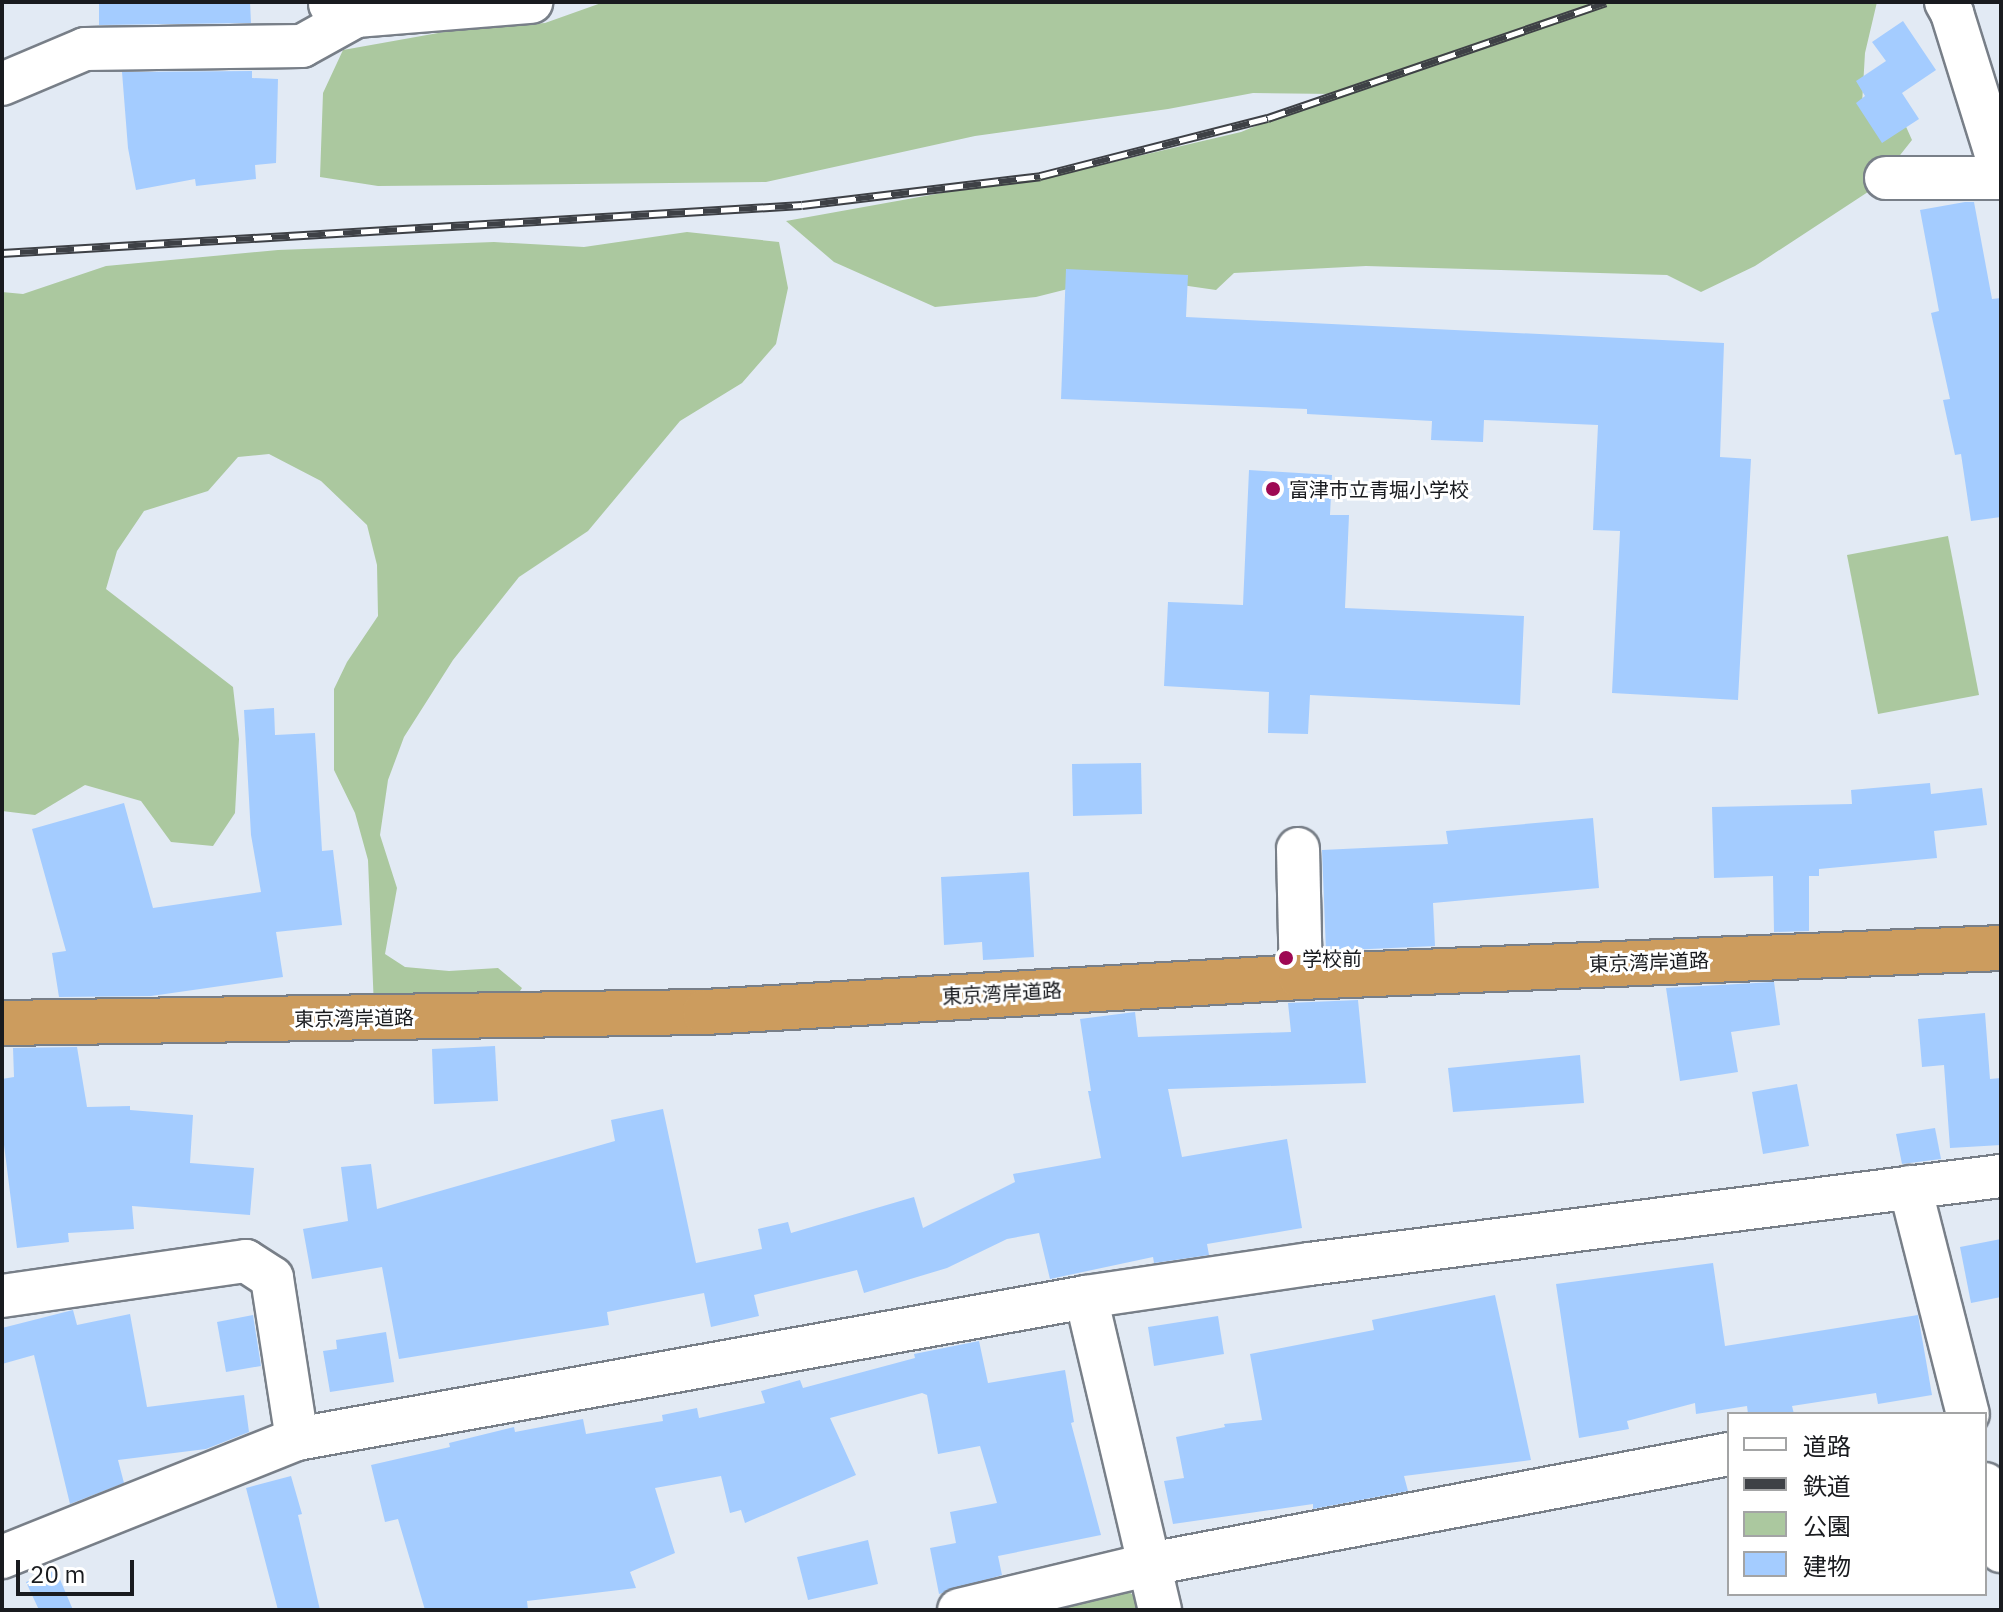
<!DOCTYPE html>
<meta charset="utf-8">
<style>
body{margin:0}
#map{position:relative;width:2003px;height:1612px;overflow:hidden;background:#e2eaf4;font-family:"IBM Plex Sans","Noto Sans JP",sans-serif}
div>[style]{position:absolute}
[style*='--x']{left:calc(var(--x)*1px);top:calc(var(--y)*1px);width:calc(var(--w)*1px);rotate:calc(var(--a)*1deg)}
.green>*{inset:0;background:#abc89f}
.building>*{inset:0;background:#a4ccff}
.roads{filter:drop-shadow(2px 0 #787f88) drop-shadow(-2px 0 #787f88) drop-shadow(0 2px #787f88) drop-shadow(0 -2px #787f88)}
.minor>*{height:42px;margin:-21px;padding:0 21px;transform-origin:21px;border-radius:21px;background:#fff}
.trunk>*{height:44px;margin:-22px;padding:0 22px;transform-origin:22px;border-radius:22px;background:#cc9c5e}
.rail>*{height:9px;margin-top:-4.5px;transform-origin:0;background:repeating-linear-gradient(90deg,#fff 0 18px,#3e4146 0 36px);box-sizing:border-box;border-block:2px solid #3e4146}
.dots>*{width:22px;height:22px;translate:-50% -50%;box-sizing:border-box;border:4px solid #fff;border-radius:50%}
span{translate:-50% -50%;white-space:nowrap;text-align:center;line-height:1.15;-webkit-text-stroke:6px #fff;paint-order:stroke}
.poi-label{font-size:20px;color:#191b1f}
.left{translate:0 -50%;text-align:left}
.street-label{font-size:20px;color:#191b1f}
.frame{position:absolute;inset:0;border:4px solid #191b1f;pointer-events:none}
.legend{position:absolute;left:1727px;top:1412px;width:260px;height:184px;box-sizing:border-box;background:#fff;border:2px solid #a3a4a5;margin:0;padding:10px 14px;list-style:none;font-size:24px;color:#191b1f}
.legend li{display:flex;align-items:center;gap:16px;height:40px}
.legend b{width:40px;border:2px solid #a3a4a5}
.scale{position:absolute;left:16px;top:1560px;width:118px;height:36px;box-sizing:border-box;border:4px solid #191b1f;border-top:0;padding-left:10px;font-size:24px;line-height:28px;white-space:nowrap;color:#191b1f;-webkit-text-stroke:6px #fff;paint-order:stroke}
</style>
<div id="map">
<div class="green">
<div style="clip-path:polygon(604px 2px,1877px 2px,1865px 53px,1862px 104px,1903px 120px,1912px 140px,1874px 188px,1755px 266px,1701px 292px,1667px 275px,1366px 266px,1234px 273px,1216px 290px,1119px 276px,1036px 297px,935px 307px,834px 262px,786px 221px,1109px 163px,1241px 132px,1335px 94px,1253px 93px,1168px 109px,975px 136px,766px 182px,378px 186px,320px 177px,323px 93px,343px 50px,455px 30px,545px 23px)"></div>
<div style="clip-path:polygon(687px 232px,779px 242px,788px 288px,776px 344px,742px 383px,680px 421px,588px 531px,519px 577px,453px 660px,404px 737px,388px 780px,380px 835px,397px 888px,385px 954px,405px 967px,449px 971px,498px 968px,522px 988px,508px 1009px,374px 1008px,368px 860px,355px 813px,334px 770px,334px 689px,347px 662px,378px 616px,377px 565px,367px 525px,321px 481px,269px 454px,238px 457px,208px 491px,144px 511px,117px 551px,106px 589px,233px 687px,239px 739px,235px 813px,213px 846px,171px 842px,141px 801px,85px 785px,35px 815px,2px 811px,2px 292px,23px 294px,106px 266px,278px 250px,494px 242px,584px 247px)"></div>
<div style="clip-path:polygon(1948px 536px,1979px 695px,1878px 714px,1847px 555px)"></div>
<div style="clip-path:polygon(1126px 1589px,1144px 1605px,1145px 1610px,1041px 1610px)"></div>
</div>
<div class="building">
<div style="clip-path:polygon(99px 2px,250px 2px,251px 23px,99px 25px)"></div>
<div style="clip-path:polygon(1903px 21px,1936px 70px,1902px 93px,1919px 119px,1882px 143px,1856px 103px,1865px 96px,1856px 81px,1886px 61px,1872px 42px)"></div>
<div style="clip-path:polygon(252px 71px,252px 78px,278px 79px,276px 163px,255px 165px,256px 179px,196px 186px,195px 179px,136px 190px,128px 148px,122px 72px)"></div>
<div style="clip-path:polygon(1965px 202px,1974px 202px,1992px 299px,2001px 298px,2001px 517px,1971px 521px,1961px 454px,1955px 455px,1943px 400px,1950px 399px,1931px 313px,1939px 311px,1920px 210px)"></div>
<div style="clip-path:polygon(1066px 269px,1188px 275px,1186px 317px,1724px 343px,1720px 457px,1751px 459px,1738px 700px,1612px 693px,1620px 531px,1593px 530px,1598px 425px,1484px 420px,1483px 442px,1431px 440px,1432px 421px,1307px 414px,1307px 409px,1061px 399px)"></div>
<div style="clip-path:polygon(1249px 470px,1332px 475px,1330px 515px,1349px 515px,1345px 608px,1524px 616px,1520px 705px,1310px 695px,1308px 734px,1268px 733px,1269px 692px,1164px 686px,1168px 602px,1243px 605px)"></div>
<div style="clip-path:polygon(274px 708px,275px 735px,315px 733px,322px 851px,333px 850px,342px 925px,276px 932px,283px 977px,151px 996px,59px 997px,52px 953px,66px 951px,32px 829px,124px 803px,153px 908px,261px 892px,251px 835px,244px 710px)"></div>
<div style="clip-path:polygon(1141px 763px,1142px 814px,1073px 816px,1072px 764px)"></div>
<div style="clip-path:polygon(1930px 783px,1931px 794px,1982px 788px,1987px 825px,1934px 831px,1937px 858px,1819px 869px,1819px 876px,1809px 876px,1809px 931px,1774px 932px,1773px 876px,1714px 878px,1712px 807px,1852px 804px,1851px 790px)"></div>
<div style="clip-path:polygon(1593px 818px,1599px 888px,1433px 903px,1435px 946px,1326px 951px,1322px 850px,1448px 844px,1446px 831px)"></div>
<div style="clip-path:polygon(1029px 872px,1034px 957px,983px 960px,982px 942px,944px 945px,941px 877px)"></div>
<div style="clip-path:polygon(1774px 982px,1780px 1025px,1731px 1032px,1738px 1072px,1680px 1081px,1666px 988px)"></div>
<div style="clip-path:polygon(1358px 1000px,1366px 1083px,1168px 1089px,1182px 1157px,1287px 1139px,1302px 1228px,1207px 1244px,1209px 1255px,1154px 1263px,1153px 1257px,1050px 1279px,1039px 1233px,1007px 1239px,947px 1268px,864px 1293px,857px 1270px,754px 1295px,759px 1316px,711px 1327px,704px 1293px,607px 1312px,609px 1325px,399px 1359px,382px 1267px,312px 1279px,303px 1229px,348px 1221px,341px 1167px,371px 1164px,377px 1209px,615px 1141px,611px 1120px,663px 1109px,696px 1263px,762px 1249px,758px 1229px,788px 1222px,791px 1233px,914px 1197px,923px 1228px,1015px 1182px,1013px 1174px,1101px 1158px,1088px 1091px,1091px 1091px,1080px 1019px,1135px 1012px,1138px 1037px,1291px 1032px,1288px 1003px)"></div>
<div style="clip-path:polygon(1985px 1013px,1990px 1079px,2001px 1078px,2001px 1145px,1950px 1148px,1944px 1065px,1922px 1067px,1918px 1019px)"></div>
<div style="clip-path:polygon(495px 1046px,498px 1101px,434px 1104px,432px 1049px)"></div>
<div style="clip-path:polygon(77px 1047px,87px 1107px,130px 1106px,130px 1110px,193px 1115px,190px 1163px,254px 1168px,250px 1215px,132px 1206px,134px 1229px,68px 1233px,69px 1242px,17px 1248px,2px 1129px,2px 1079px,14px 1077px,13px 1048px)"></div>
<div style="clip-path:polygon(1580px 1055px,1584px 1103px,1453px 1112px,1448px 1068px)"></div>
<div style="clip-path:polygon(1797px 1084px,1809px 1146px,1763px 1154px,1752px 1092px)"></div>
<div style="clip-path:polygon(1935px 1128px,1941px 1159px,1902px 1164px,1896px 1134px)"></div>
<div style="clip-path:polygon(2001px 1239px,2001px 1297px,1971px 1303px,1960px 1247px)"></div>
<div style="clip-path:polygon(1713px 1263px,1725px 1346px,1918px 1315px,1932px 1395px,1878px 1404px,1876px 1393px,1792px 1406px,1794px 1414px,1748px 1414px,1747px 1406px,1696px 1414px,1695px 1403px,1627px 1421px,1629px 1429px,1579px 1438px,1556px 1284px)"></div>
<div style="clip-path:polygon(1495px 1295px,1531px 1460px,1404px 1476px,1408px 1491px,1313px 1509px,1313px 1504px,1173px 1524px,1164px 1481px,1184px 1478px,1176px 1437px,1225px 1427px,1224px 1424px,1262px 1420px,1250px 1354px,1374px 1330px,1372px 1320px)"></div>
<div style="clip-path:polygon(73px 1310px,77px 1325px,130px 1314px,147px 1407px,244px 1395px,249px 1432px,206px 1449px,118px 1460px,124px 1483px,70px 1504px,34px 1355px,2px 1364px,2px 1328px)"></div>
<div style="clip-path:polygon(253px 1315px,261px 1366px,226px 1372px,217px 1322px)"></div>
<div style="clip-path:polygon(1218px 1316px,1224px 1354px,1154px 1366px,1148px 1327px)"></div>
<div style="clip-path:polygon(386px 1332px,394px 1382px,330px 1392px,323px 1351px,337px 1349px,336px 1340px)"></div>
<div style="clip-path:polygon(979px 1341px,988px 1383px,1065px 1370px,1074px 1422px,1071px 1423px,1101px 1535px,998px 1556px,1002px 1575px,939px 1594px,930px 1548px,956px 1543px,950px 1512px,997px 1503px,980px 1446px,938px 1454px,927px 1395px,922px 1393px,830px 1418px,856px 1475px,745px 1523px,741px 1510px,730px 1513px,721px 1476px,655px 1488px,675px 1553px,630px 1572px,636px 1588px,527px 1601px,528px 1610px,425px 1610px,398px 1519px,385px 1522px,371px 1465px,450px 1447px,449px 1443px,514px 1427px,515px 1432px,583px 1419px,586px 1434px,663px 1421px,662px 1415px,697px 1408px,699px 1418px,765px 1403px,761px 1391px,800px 1380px,803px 1388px,915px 1358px,914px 1354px)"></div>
<div style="clip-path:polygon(291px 1476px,302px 1514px,298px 1515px,320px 1610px,278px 1610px,246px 1488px)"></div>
<div style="clip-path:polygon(868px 1540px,878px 1584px,808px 1600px,797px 1557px)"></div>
<div style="clip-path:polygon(56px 1570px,73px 1610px,39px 1610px,26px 1582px)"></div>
</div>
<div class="roads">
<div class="minor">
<div style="--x:1946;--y:2;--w:13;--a:61"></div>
<div style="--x:1952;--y:13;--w:164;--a:72.7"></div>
<div style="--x:330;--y:4;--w:29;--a:25"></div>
<div style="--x:356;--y:16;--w:176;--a:-4.6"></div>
<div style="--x:2;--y:84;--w:90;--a:-22.9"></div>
<div style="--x:85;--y:49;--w:217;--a:-0.8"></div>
<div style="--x:302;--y:46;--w:62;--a:-29.1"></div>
<div style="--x:1886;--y:178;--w:115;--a:0"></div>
<div style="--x:1298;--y:849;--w:128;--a:88.7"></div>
<div style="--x:1910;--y:1187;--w:234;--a:75.7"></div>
<div style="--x:2;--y:1296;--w:246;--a:-8.2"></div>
<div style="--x:246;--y:1261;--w:31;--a:33"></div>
<div style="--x:272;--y:1278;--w:163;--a:81.2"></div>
<div style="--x:1086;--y:1297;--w:322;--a:76.7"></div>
<div style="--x:1985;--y:1484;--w:69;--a:76.6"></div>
<div style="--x:2;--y:1557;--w:318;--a:-21.8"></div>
<div style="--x:297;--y:1439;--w:802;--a:-10.2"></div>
<div style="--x:1086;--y:1297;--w:225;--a:-8.4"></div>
<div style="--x:1309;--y:1264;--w:698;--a:-7.25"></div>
<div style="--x:959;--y:1610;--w:196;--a:-13.5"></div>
<div style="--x:1150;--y:1564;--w:589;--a:-10.76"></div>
</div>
<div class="trunk">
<div style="--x:2;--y:1023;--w:703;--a:-0.9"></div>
<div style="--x:705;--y:1012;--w:597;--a:-3.36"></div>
<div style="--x:1301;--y:977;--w:701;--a:-2.37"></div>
</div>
</div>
<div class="rail">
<div style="--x:2;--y:253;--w:801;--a:-3.43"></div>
<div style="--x:802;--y:205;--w:240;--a:-6.9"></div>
<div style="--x:1040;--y:176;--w:235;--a:-14.3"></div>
<div style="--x:1268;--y:118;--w:357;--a:-18.9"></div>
</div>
<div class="dots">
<div style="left:1273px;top:489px;background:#9e0953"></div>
<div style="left:1286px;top:958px;background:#9e0953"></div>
</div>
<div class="poi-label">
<span class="left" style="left:1289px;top:489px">富津市立青堀小学校</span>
<span class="left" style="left:1302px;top:958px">学校前</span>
</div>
<div class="street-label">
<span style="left:1649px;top:962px;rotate:-2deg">東京湾岸道路</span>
<span style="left:1002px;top:993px;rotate:-3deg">東京湾岸道路</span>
<span style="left:354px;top:1018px;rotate:-1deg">東京湾岸道路</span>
</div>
<div class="frame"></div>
<ul class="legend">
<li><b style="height:10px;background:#fff"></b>道路</li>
<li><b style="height:10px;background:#3e4146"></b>鉄道</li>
<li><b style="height:22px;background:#abc89f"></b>公園</li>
<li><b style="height:22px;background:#a4ccff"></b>建物</li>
</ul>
<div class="scale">20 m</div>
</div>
